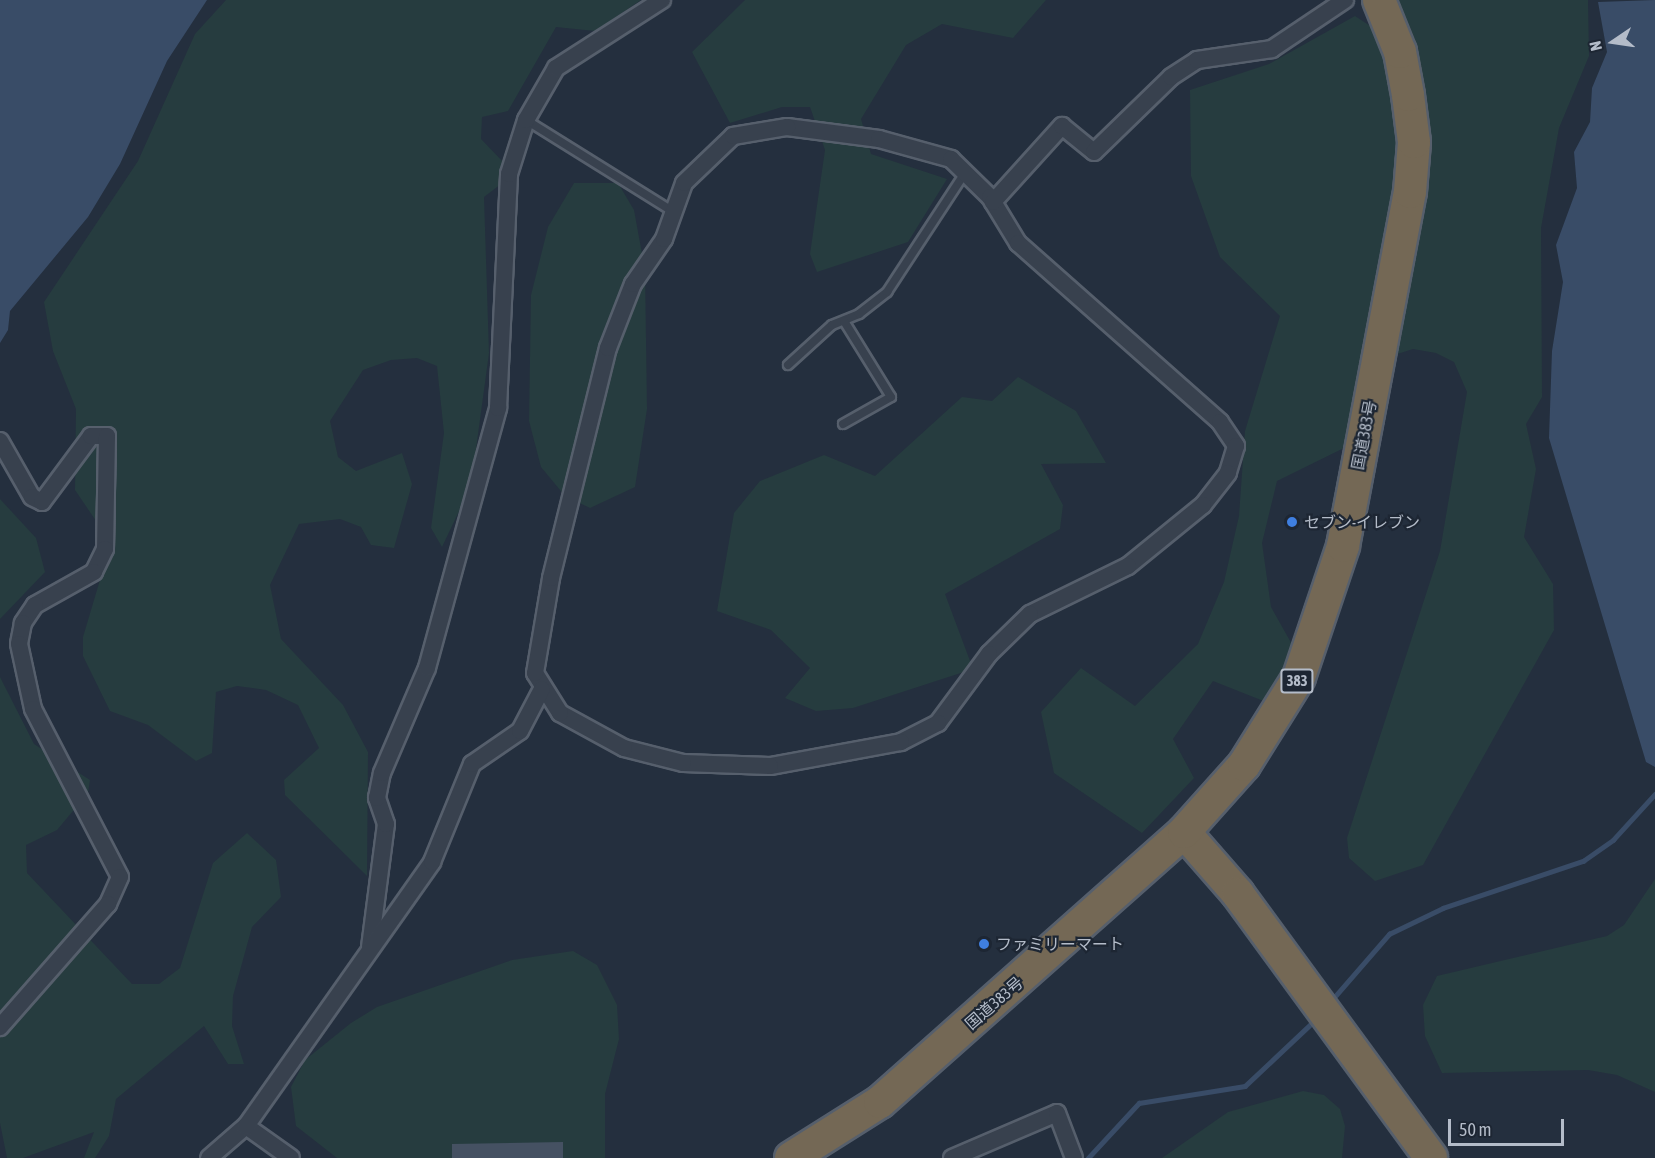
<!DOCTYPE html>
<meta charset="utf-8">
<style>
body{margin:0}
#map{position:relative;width:1655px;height:1158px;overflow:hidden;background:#242f3e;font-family:"Asap Condensed","Noto Sans JP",sans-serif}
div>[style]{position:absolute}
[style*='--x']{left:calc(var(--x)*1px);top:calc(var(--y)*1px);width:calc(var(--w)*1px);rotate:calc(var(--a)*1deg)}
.green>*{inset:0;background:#263c3f}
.water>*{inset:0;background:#394c67}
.stream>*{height:4.5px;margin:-2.25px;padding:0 2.25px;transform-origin:2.25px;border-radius:2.25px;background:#394c67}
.building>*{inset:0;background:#455162}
.roads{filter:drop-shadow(2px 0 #565f6c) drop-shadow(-2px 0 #565f6c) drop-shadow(0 2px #565f6c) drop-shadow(0 -2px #565f6c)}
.lane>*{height:8px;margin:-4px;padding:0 4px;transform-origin:4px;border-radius:4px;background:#38414e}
.street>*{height:16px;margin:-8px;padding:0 8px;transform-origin:8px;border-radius:8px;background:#38414e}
.highway>*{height:32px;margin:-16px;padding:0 16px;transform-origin:16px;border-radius:16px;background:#746855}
.dots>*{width:16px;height:16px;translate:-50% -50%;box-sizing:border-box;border:3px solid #1d2633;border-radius:50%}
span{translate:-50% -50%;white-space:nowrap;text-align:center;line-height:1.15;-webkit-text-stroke:4.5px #1d2633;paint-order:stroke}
.shield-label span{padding:2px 4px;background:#1d2633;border:2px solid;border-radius:4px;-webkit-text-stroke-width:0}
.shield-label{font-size:15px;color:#b4bcc9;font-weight:700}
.street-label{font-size:16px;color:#b4bcc9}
.poi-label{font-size:16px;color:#b4bcc9}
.left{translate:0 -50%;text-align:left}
.north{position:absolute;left:1583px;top:12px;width:60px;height:60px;-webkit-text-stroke:4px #1d2633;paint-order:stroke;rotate:257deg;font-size:16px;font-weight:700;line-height:24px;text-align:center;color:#b4bcc9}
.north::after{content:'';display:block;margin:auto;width:21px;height:27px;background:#b4bcc9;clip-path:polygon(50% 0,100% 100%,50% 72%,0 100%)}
.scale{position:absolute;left:1448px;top:1119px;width:116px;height:27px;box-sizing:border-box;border:3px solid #b4bcc9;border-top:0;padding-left:8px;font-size:18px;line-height:21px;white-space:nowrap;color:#b4bcc9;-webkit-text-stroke:4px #1d2633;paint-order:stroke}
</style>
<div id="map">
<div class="green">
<div style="clip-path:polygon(226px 0,641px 0,595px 31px,556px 27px,508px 111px,482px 117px,481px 139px,506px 165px,501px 184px,484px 197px,489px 353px,471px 486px,442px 547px,431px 528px,444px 433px,437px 366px,417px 358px,391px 360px,363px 370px,330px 421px,338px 457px,356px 471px,402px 453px,412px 484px,394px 548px,371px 545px,361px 527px,340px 519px,299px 524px,270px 585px,281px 639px,343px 705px,368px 752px,367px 876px,285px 795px,284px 780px,319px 748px,298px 705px,266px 690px,237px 686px,216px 692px,212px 753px,196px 761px,148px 725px,110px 711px,83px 656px,83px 637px,111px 543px,75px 490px,76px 409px,53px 351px,44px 302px,138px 161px,195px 34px)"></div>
<div style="clip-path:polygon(745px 0,1046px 0,1013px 38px,942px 24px,906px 45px,861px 119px,871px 154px,947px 179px,908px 242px,817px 272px,810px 254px,825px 150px,810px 107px,782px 107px,730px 123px,692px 52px)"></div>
<div style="clip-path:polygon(1387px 0,1588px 0,1589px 56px,1559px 128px,1541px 228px,1542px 397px,1526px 424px,1536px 469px,1524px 537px,1553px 584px,1554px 630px,1423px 865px,1375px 881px,1349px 858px,1347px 838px,1440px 551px,1467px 392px,1454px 362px,1436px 353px,1413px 349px,1391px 356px,1348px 446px,1277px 481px,1262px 543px,1271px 607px,1303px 664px,1266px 702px,1213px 681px,1173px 739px,1194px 778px,1142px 833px,1054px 773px,1041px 712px,1081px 668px,1135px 706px,1198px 644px,1224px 582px,1239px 516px,1245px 431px,1280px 316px,1220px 257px,1191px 176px,1190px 90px,1269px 64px,1355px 16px,1404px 48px)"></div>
<div style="clip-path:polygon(574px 183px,618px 183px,634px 210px,645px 270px,647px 409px,635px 487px,590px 508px,565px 496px,541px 467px,529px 421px,531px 295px,548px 227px)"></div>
<div style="clip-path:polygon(1018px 377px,1076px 411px,1106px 463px,1041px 464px,1063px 505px,1060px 529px,945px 594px,973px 669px,853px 708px,816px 711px,785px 698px,810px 668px,771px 630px,717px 611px,734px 513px,760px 481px,824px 455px,875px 476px,962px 397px,992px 401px)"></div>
<div style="clip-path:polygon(0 499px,36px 538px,45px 572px,0 619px)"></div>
<div style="clip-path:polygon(0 677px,34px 744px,90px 780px,88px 793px,57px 830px,26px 845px,27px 873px,132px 984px,159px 984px,180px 968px,213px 863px,247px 833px,276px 860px,281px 897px,252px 927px,233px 996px,232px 1026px,244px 1064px,228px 1064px,204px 1026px,116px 1099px,109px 1136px,95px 1158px,84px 1158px,94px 1132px,23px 1158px,7px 1158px,0 1123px)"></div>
<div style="clip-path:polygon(1655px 879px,1655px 1092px,1617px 1075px,1588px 1070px,1442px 1073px,1425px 1036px,1423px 1005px,1437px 976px,1607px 936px,1624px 925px)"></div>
<div style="clip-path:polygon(573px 951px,597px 965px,617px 1005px,619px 1039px,605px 1094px,605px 1158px,337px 1158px,296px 1126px,291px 1087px,305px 1060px,351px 1023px,377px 1007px,512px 960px)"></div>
<div style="clip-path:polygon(1303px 1091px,1324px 1095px,1340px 1109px,1345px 1126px,1342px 1158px,1162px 1158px,1228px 1112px)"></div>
</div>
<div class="water">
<div style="clip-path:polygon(0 0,207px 0,167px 61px,120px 164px,88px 217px,10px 311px,8px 330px,0 343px)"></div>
<div style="clip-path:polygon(1655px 0,1655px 767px,1646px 762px,1549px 438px,1552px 351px,1563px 282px,1556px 245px,1577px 188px,1574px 152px,1590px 122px,1592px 88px,1607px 52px,1598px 2px)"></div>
</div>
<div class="stream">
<div style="--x:1331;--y:1001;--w:89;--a:-49.1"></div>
<div style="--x:1389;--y:934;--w:60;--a:-25.7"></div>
<div style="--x:1443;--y:908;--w:148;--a:-18.6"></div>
<div style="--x:1583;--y:861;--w:37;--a:-35"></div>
<div style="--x:1613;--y:840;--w:62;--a:-47.6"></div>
<div style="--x:1088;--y:1158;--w:75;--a:-47.2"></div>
<div style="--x:1139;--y:1103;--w:107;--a:-9.1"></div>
<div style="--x:1245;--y:1086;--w:98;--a:-43.3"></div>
</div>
<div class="building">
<div style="clip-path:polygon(563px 1142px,563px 1158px,452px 1158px,452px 1144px)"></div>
</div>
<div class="roads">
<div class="lane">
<div style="--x:526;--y:120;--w:174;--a:31.9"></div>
<div style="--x:788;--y:365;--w:59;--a:-42.3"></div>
<div style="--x:832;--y:325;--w:29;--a:-22"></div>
<div style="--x:859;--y:314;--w:36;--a:-38"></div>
<div style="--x:887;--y:292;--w:142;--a:-56.8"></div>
<div style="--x:843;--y:424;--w:55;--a:-29.4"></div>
<div style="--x:891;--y:397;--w:89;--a:-121.7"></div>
</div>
<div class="street">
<div style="--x:787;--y:127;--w:93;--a:7.4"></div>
<div style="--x:879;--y:139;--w:75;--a:15.5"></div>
<div style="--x:951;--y:159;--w:54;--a:44.3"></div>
<div style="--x:990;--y:197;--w:54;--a:58.7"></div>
<div style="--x:1018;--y:243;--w:270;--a:41.5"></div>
<div style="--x:1220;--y:422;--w:29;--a:56"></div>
<div style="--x:1236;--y:446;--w:28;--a:107"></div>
<div style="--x:1228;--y:473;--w:41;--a:128"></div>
<div style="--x:1203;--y:505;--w:97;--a:140.9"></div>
<div style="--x:1128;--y:566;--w:109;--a:153.9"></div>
<div style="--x:1030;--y:614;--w:57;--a:135.7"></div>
<div style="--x:989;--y:654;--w:86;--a:126.5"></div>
<div style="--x:938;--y:723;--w:42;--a:152.8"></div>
<div style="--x:901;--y:742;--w:133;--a:169.6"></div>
<div style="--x:770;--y:766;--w:87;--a:-178"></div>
<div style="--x:683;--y:763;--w:61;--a:-165.7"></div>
<div style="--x:624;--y:748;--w:73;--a:-151.3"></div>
<div style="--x:560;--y:713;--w:47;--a:-122"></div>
<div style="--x:535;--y:673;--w:96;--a:-80.4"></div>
<div style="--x:551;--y:578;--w:237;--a:-76.1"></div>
<div style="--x:608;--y:348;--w:69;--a:-68.7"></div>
<div style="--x:633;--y:284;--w:55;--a:-55.4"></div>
<div style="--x:664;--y:239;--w:59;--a:-70.3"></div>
<div style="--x:684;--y:183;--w:68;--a:-43.8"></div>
<div style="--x:733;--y:136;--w:55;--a:-9.5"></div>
<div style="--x:993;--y:202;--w:103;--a:-47.8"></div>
<div style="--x:1062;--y:126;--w:41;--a:39.1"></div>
<div style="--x:1094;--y:152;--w:107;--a:-44.2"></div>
<div style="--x:1171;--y:77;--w:31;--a:-33"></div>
<div style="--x:1197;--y:60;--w:76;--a:-8.3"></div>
<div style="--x:1272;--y:49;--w:88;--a:-33.9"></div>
<div style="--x:0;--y:441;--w:64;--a:60.3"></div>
<div style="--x:32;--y:497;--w:11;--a:27"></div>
<div style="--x:42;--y:502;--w:82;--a:-53.4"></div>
<div style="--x:91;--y:436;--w:16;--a:0"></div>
<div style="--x:107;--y:436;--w:113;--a:91"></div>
<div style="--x:105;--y:549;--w:25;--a:116"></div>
<div style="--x:94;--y:572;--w:68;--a:150.8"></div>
<div style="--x:35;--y:605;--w:22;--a:124"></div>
<div style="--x:23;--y:623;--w:21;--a:101"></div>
<div style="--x:19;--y:644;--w:66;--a:77.8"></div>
<div style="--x:33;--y:709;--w:189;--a:62.6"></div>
<div style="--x:120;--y:877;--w:30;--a:114"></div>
<div style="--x:108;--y:904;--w:164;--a:131.3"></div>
<div style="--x:370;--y:947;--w:124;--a:-82.6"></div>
<div style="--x:386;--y:824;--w:28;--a:-109"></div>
<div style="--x:377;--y:798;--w:25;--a:-79"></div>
<div style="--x:382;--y:773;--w:114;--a:-66.8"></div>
<div style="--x:427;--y:668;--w:270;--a:-74.7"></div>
<div style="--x:498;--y:408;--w:234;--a:-87.3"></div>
<div style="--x:509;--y:174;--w:57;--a:-72.5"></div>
<div style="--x:526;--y:120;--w:60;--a:-60"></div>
<div style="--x:556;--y:68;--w:126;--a:-32.7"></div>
<div style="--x:246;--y:1126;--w:55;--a:35.4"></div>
<div style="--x:209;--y:1158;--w:49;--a:-40.9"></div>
<div style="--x:246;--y:1126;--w:323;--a:-54.8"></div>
<div style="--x:432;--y:862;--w:106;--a:-67.8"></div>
<div style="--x:472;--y:764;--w:58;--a:-34.5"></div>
<div style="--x:520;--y:731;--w:47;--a:-62.4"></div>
<div style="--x:952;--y:1158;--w:114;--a:-23.2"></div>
<div style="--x:1057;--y:1113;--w:48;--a:69.3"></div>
</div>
<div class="highway">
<div style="--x:1184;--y:832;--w:82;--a:48.9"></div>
<div style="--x:1238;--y:894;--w:327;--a:53.8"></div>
<div style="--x:791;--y:1158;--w:105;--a:-32.2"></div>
<div style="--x:880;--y:1102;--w:407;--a:-41.6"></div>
<div style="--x:1184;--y:832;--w:90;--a:-48.2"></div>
<div style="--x:1244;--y:765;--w:104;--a:-58"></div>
<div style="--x:1299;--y:677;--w:138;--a:-71.4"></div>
<div style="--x:1343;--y:546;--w:360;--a:-79.3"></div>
<div style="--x:1410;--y:192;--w:50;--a:-85.4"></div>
<div style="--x:1414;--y:142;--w:47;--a:-97.3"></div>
<div style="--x:1408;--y:95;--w:44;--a:-100.5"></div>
<div style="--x:1400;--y:52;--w:56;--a:-112"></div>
</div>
</div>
<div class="dots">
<div style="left:1292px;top:522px;background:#3f7fe0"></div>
<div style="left:984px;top:944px;background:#3f7fe0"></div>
</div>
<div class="shield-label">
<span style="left:1297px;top:681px">383</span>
</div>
<div class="street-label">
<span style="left:1364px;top:435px;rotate:-79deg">国道383号</span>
<span style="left:994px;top:1003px;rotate:-41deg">国道383号</span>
</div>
<div class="poi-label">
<span class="left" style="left:1304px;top:522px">セブン-イレブン</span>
<span class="left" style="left:996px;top:944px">ファミリーマート</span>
</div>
<div class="north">N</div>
<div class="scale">50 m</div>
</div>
